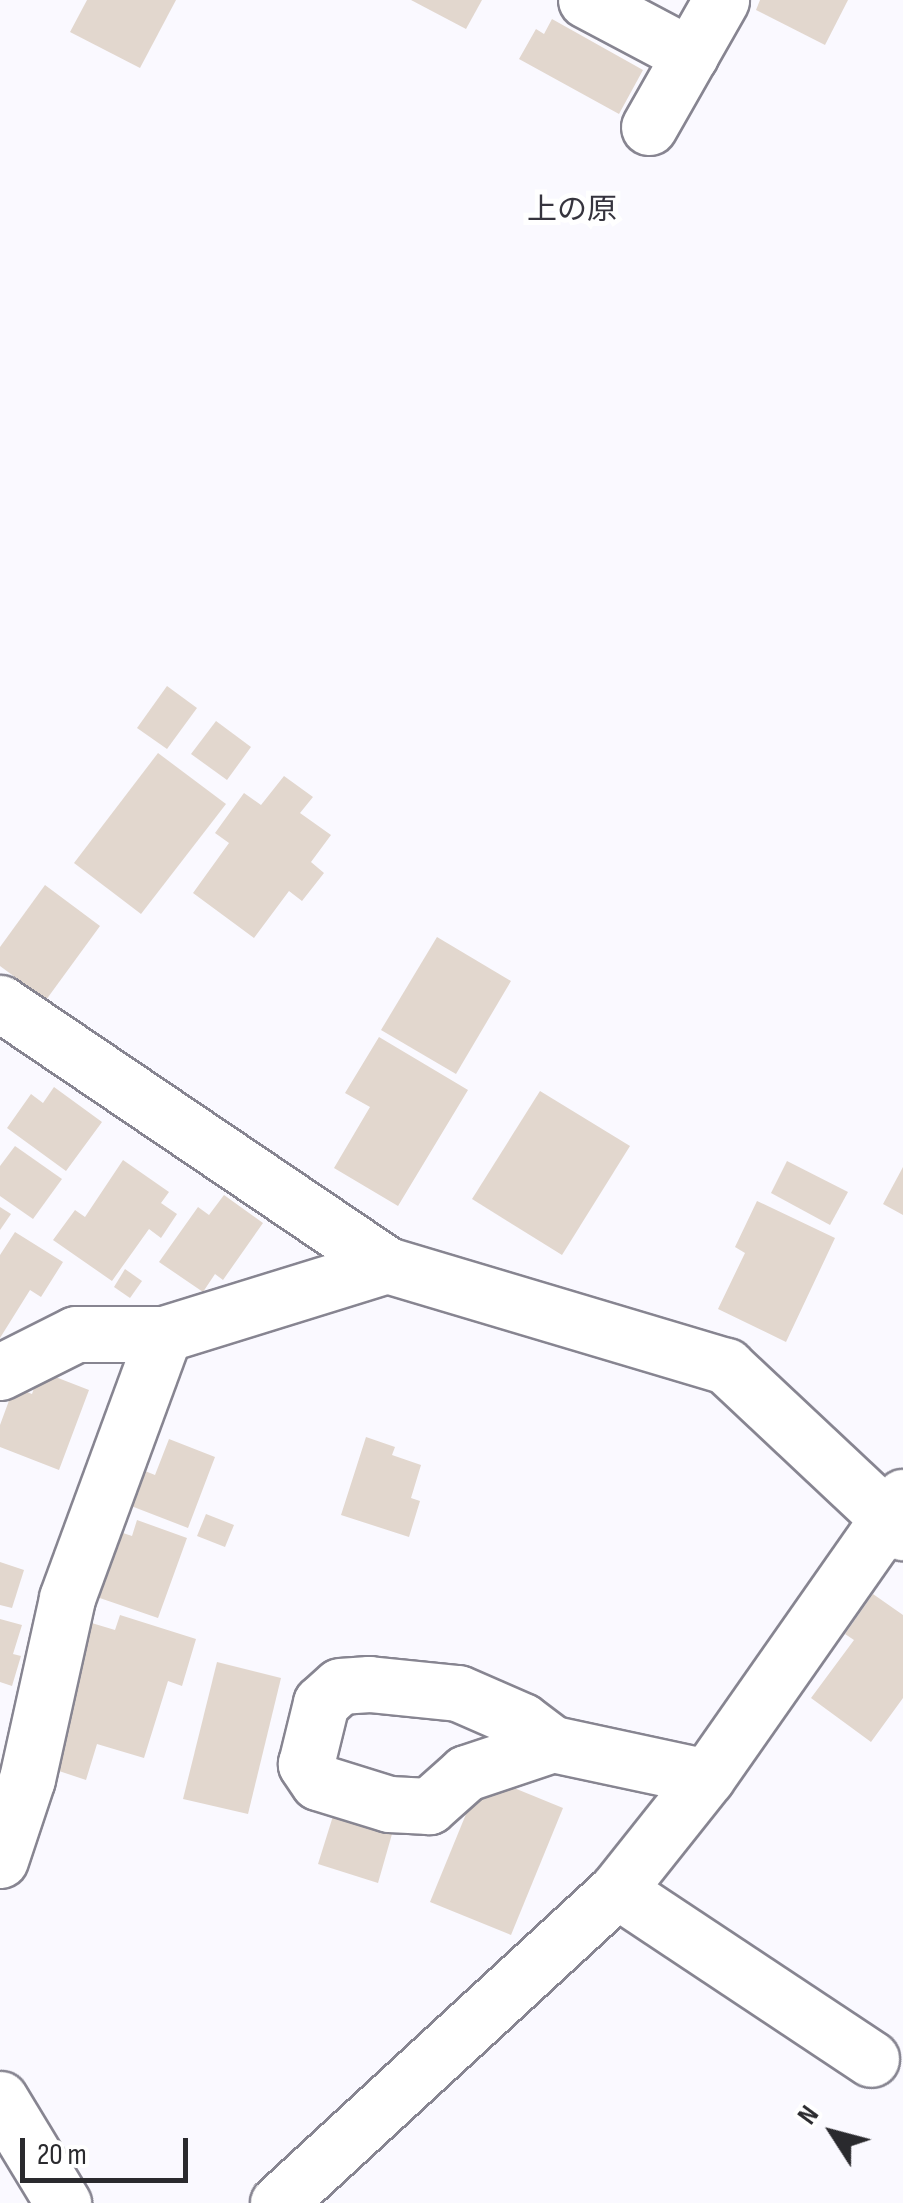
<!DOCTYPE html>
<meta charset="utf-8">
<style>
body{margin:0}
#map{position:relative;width:903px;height:2203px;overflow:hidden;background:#faf9ff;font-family:"Sofia Sans Condensed","Noto Sans JP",sans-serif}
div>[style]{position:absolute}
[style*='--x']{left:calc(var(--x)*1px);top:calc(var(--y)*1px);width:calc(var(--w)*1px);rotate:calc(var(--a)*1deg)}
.building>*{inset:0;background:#e2d7ce}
.roads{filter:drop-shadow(2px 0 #878591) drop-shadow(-2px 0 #878591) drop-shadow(0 2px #878591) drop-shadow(0 -2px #878591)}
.minor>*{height:55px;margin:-27.5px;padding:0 27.5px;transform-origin:27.5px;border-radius:27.5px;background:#fff}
span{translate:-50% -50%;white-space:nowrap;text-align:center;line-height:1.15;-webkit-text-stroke:10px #fff;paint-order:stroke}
.neighbourhood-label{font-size:30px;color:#36343e}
.north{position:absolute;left:783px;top:2083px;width:100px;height:100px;-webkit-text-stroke:8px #fff;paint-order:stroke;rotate:306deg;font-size:28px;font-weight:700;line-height:40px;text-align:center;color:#2a2a2e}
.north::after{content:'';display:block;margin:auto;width:35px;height:45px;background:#2a2a2e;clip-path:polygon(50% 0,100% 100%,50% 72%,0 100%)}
.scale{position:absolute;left:20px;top:2138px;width:168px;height:45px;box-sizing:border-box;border:5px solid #2a2a2e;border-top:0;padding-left:12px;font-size:30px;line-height:35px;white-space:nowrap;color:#2a2a2e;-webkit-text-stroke:8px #fff;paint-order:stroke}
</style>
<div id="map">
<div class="building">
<div style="clip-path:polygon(87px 0,176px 0,140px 68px,70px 32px)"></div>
<div style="clip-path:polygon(411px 0,482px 0,466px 29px)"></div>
<div style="clip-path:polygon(760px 0,848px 0,825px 45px,756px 10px)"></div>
<div style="clip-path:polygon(552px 19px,643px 70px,619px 114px,519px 59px,536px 29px,544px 34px)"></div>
<div style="clip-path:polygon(167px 686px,197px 708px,167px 749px,137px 728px)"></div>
<div style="clip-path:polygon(216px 721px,251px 747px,227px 780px,191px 754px)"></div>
<div style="clip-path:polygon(158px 753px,226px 804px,141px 914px,74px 863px)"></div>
<div style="clip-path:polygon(284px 776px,313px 797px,300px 813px,331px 835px,311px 862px,324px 873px,302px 901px,289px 891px,254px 938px,193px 893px,229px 843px,215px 833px,244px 793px,261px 805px)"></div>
<div style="clip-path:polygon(45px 885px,100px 926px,46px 1000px,0 966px,0 947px)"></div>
<div style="clip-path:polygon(437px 937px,511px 981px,456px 1074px,381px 1030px)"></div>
<div style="clip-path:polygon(379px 1037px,468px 1090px,398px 1206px,334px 1168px,370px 1107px,345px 1093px)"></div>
<div style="clip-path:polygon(54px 1087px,102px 1122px,66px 1171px,7px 1128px,31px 1094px,43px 1103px)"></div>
<div style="clip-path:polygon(540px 1091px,630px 1146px,562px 1255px,472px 1199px)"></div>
<div style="clip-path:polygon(15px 1146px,62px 1179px,33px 1219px,0 1196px,0 1166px)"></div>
<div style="clip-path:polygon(123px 1160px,169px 1192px,161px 1203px,177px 1214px,161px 1238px,149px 1229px,112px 1281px,53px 1240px,75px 1210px,85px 1217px)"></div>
<div style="clip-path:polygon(787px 1161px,848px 1192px,830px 1225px,771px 1193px)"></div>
<div style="clip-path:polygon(903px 1167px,903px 1215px,883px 1204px)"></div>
<div style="clip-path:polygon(224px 1195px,263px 1223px,223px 1280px,215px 1274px,203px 1292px,159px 1262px,198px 1207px,209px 1215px)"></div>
<div style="clip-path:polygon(757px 1201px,835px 1238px,786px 1342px,718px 1309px,745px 1253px,735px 1247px)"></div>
<div style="clip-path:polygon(0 1207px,11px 1214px,0 1230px)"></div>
<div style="clip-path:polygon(15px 1232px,63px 1262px,41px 1297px,30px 1290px,0 1338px,0 1255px)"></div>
<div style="clip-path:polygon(125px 1269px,142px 1281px,130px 1298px,114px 1287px)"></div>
<div style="clip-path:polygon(40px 1371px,89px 1390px,59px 1470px,0 1447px,0 1425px,14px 1387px,32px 1394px)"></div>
<div style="clip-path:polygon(366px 1437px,395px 1447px,392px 1455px,421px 1465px,411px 1498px,420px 1501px,409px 1537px,341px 1515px)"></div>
<div style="clip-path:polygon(169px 1439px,215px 1457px,188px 1528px,126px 1504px,140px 1469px,155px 1475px)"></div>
<div style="clip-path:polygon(206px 1514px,234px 1525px,225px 1547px,197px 1536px)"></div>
<div style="clip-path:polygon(137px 1520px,187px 1538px,158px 1618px,91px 1595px,114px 1530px,132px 1536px)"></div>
<div style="clip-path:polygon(0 1562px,24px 1570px,12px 1608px,0 1605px)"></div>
<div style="clip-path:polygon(873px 1594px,903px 1615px,903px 1698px,871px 1742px,811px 1698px,854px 1640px,845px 1634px)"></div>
<div style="clip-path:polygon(120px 1615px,196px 1639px,182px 1686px,168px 1681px,144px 1758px,97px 1744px,86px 1780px,53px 1769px,85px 1621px,115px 1630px)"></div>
<div style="clip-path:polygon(0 1619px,22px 1625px,13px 1654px,21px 1656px,12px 1686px,0 1682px)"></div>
<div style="clip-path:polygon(217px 1662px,281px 1678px,248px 1814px,183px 1799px)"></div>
<div style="clip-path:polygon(482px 1775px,563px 1808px,511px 1935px,430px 1902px)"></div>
<div style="clip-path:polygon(333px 1816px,392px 1834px,378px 1883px,318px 1864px)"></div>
</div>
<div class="roads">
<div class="minor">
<div style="--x:586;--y:0;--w:118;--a:27.9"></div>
<div style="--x:649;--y:127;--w:146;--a:-60.4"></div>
<div style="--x:0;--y:1003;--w:467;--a:34.1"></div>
<div style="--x:387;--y:1265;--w:354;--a:16.6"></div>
<div style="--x:726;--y:1366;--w:243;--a:43.2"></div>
<div style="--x:0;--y:1372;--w:85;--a:-26.6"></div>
<div style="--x:76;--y:1334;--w:88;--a:0"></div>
<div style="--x:164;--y:1334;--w:233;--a:-17.2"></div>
<div style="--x:553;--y:1744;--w:92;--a:161.6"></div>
<div style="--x:466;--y:1773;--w:50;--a:138.3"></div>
<div style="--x:429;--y:1806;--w:40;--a:-177.1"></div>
<div style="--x:389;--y:1804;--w:74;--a:-162.8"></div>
<div style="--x:318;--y:1782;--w:22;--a:-124"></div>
<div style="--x:306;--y:1764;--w:63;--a:-76.2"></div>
<div style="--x:321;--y:1703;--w:25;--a:-42"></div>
<div style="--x:340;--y:1686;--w:29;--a:-4"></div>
<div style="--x:369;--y:1684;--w:89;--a:5.8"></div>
<div style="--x:458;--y:1693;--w:70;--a:23.6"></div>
<div style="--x:522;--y:1721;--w:39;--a:37"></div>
<div style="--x:553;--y:1744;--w:157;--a:12.1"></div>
<div style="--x:0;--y:1860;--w:85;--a:-71.6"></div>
<div style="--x:27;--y:1779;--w:185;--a:-77.5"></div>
<div style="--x:67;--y:1598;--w:281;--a:-69.8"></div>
<div style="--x:617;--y:1890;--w:305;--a:33.6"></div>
<div style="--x:0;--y:2099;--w:122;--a:58.8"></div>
<div style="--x:278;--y:2203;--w:461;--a:-42.7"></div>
<div style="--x:617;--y:1890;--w:144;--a:-51.5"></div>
<div style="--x:707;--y:1777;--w:342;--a:-55"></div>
</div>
</div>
<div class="neighbourhood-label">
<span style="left:572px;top:210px">上の原</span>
</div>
<div class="north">N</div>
<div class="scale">20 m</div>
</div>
